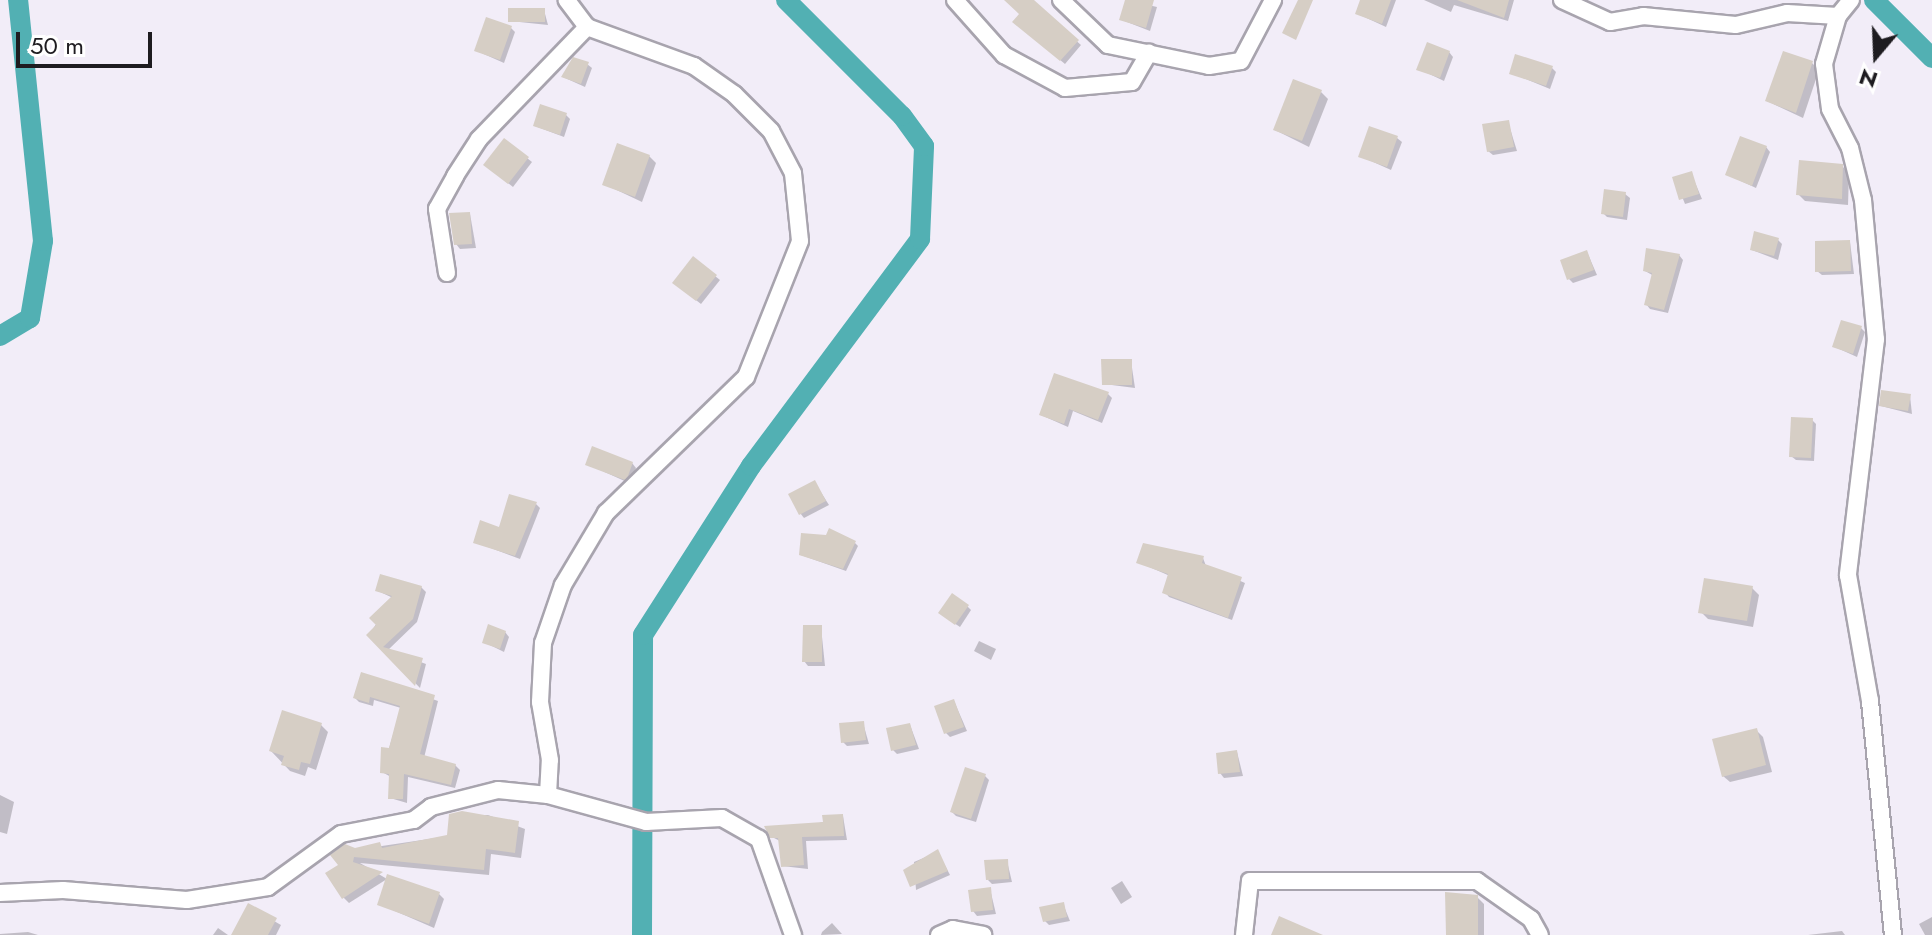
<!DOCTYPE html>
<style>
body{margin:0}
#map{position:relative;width:1932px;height:935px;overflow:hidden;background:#f2edf8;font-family:Jost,sans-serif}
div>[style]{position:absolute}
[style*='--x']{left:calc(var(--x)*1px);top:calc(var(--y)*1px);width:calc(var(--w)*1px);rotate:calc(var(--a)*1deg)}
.shadow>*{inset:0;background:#0003}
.canal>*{height:20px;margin:-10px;padding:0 10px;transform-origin:10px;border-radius:10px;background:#52b0b3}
.building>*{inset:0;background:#d6cec5}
.roads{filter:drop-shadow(2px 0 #a8a4ae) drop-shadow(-2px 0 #a8a4ae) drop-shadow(0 2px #a8a4ae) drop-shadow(0 -2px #a8a4ae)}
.minor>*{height:16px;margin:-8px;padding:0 8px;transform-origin:8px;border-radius:8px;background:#fff}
span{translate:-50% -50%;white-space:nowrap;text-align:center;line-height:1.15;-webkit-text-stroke:8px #fff;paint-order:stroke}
.north{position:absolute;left:1836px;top:16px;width:80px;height:80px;-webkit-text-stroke:6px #fff;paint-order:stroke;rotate:199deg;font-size:22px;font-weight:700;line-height:32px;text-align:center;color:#1e1c20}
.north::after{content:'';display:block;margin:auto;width:28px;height:36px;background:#1e1c20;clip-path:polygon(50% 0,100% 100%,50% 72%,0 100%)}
.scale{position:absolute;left:16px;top:32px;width:136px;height:36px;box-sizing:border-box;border:4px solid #1e1c20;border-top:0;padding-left:10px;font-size:24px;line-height:28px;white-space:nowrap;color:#1e1c20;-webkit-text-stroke:6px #fff;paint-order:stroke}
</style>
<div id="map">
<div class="shadow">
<div style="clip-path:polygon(1007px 0,1030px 0,1081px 45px,1065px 64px,1019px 26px,1022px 14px)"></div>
<div style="clip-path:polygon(1127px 0,1157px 7px,1150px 31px,1122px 20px)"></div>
<div style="clip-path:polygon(1363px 0,1396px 0,1386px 27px,1358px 14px)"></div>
<div style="clip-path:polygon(1424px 0,1514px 0,1508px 21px,1454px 5px,1451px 12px)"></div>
<div style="clip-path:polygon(544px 10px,548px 25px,510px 21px)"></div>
<div style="clip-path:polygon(511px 28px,515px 32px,504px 63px,477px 51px)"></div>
<div style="clip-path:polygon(1449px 52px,1453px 57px,1444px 81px,1419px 69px)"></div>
<div style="clip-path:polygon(1812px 63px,1819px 70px,1803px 118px,1767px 101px)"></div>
<div style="clip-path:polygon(587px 64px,592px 68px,585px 87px,563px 77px)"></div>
<div style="clip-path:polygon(1552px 68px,1556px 72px,1550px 89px,1511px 73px)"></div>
<div style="clip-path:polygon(1321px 92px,1328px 99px,1309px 147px,1275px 130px)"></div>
<div style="clip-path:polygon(566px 115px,570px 119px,564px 137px,535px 126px)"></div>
<div style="clip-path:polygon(1508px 122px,1517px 151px,1493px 155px,1488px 151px)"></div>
<div style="clip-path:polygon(1397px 138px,1402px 142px,1391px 170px,1360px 156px)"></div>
<div style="clip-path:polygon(1766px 147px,1770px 152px,1756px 188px,1728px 175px)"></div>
<div style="clip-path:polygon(649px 156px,656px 163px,642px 202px,604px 184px)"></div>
<div style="clip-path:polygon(527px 158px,532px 162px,513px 187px,490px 169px)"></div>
<div style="clip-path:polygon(1842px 166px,1849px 173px,1848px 205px,1805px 201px,1798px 194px)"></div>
<div style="clip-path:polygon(1691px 173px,1702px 199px,1685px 204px,1675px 179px)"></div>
<div style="clip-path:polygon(1625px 194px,1630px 198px,1627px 220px,1607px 217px,1603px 213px)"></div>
<div style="clip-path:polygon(470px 214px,476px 248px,460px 249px,456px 244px)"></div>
<div style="clip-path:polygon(1778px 240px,1782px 244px,1778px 260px,1752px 250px)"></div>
<div style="clip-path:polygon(1850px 242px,1854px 274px,1822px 275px,1817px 271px)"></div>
<div style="clip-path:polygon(1587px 252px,1597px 275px,1573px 283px,1569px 279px)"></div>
<div style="clip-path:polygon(1679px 255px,1683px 260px,1668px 313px,1650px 309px,1646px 304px,1654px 276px,1645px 271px)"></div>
<div style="clip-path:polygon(715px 276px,720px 280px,701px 304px,679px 287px)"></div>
<div style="clip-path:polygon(1861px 328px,1865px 332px,1857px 357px,1835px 347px)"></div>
<div style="clip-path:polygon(1131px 361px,1135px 388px,1104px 384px)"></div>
<div style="clip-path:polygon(1108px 394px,1112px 398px,1102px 423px,1073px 411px,1068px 427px,1041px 415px)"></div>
<div style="clip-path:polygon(1910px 396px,1912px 414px,1881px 406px)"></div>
<div style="clip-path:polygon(1812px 420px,1816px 424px,1814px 461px,1796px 460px,1791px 456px)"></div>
<div style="clip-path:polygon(632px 463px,636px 468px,629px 483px,587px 464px)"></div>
<div style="clip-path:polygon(815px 483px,829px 505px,804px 518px,800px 513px)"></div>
<div style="clip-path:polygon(536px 504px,540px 508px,520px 559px,475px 542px)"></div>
<div style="clip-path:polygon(855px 543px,858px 546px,846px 571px,801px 555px)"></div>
<div style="clip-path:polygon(1203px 558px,1206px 566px,1245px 583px,1232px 620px,1169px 597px,1165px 592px,1170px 576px,1138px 562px)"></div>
<div style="clip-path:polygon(421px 587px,426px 592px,417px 622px,388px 650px,426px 664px,420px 688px,369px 635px,393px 598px,378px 591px)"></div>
<div style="clip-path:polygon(1752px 588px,1759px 595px,1753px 627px,1708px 619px,1701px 612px)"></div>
<div style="clip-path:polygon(967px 606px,971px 610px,960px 627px,945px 617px)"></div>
<div style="clip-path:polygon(821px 627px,825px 666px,808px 666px,804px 661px)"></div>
<div style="clip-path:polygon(505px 632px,509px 637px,504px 652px,484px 642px)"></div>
<div style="clip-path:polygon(979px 641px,996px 649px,991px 660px,974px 651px)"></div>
<div style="clip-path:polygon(362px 674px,438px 701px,424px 758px,455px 765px,460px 770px,455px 788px,408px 777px,407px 803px,390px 798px,391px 777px,382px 772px,401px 708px,374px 700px,373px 706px,359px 702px,355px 698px)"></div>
<div style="clip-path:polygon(954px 701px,967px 731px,950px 737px,946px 733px)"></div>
<div style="clip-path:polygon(863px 723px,869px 744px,847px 746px,843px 742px)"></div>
<div style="clip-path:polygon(321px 725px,328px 732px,316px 770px,308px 767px,305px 776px,290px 771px,271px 751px)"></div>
<div style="clip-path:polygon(910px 725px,919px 749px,897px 754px,893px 750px)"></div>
<div style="clip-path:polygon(1756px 730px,1763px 737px,1772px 772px,1730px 782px,1723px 776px)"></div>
<div style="clip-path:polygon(1237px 752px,1243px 776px,1224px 778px,1220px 773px)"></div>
<div style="clip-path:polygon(985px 776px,989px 780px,976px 822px,956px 816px,952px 812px)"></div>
<div style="clip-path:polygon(0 795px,14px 802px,7px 834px,0 832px)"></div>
<div style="clip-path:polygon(488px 815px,525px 829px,521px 858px,491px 854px,489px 875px,360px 863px,387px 879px,349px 903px,343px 897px,355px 850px,449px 836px,451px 816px)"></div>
<div style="clip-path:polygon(843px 816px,847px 840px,806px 841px,808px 869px,782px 866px,780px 841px,772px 837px)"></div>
<div style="clip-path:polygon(938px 852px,950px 875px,916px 890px,914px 862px)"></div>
<div style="clip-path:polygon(1007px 861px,1012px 882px,992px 884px,988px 880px)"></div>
<div style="clip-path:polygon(1122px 881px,1132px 897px,1121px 904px,1111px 888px)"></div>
<div style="clip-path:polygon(990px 889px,996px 914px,977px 916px,973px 911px)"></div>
<div style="clip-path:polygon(439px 894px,444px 899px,434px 928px,379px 904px)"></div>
<div style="clip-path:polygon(1477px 897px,1484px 904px,1484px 935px,1448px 935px)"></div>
<div style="clip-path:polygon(1063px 904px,1070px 921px,1049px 925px,1045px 921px)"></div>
<div style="clip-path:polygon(248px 906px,281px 925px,276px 935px,233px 935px)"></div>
<div style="clip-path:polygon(1932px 917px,1932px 935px,1925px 935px,1919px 924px)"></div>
<div style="clip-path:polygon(832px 923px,842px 934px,821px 935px,822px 932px)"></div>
<div style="clip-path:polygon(218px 928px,228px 935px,213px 935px)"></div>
<div style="clip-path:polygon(1842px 931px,1845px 935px,1808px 935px)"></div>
<div style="clip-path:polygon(28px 932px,38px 935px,0 935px,0 934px)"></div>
</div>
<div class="canal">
<div style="--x:1874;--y:0;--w:82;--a:45"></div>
<div style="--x:0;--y:336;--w:35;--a:-31"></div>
<div style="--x:30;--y:318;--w:78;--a:-80.4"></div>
<div style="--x:43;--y:241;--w:242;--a:-95.9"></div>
<div style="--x:642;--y:935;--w:300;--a:-89.8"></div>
<div style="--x:643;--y:635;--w:201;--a:-57.4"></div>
<div style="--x:751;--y:466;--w:283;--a:-53.3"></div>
<div style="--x:920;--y:239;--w:93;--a:-87.5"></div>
<div style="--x:924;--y:146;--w:37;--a:-126"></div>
<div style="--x:902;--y:116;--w:164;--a:-135"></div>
</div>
<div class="building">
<div style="clip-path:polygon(1004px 0,1034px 0,1079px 40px,1060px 61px,1012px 22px,1019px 14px)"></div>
<div style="clip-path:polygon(1125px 0,1154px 0,1146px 28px,1119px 20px)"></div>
<div style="clip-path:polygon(1298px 0,1313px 0,1296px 40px,1282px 33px)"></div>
<div style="clip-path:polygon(1360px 0,1391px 0,1382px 24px,1355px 14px)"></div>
<div style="clip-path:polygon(1457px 0,1509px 0,1504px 18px)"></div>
<div style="clip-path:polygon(508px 8px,545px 8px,545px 22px,508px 22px)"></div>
<div style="clip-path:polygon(486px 17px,512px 26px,500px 60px,474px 51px)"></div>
<div style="clip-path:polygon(1427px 42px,1450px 51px,1440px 78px,1416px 70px)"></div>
<div style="clip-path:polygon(1783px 51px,1813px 61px,1796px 113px,1765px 101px)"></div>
<div style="clip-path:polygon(1515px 54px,1553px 66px,1546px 86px,1509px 74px)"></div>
<div style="clip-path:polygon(573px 57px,589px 62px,581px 84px,561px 77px)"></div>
<div style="clip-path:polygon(1293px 79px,1322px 90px,1302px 141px,1273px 130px)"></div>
<div style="clip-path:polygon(540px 104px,567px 113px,560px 135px,533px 126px)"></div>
<div style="clip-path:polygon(1509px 120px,1514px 147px,1487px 152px,1482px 124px)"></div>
<div style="clip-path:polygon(1369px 126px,1398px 136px,1387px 167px,1358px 157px)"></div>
<div style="clip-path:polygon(1740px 136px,1767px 146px,1752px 186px,1725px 175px)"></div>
<div style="clip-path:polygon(504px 138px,529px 157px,508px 184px,483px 165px)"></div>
<div style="clip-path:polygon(617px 143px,650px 155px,635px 197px,602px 185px)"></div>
<div style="clip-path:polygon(1799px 160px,1843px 164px,1842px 199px,1796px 195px)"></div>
<div style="clip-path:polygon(1692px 171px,1699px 194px,1679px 200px,1672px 177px)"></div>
<div style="clip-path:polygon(1604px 189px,1626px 192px,1623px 217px,1601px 214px)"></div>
<div style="clip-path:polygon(470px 212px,472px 244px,454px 245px,449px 213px)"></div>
<div style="clip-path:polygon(1754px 231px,1779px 238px,1774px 256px,1750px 250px)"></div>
<div style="clip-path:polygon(1850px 240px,1851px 271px,1815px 272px,1815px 241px)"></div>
<div style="clip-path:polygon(1646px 248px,1680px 254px,1664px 310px,1644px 305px,1652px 273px,1643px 271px)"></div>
<div style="clip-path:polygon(1587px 250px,1594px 270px,1567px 280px,1560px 260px)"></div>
<div style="clip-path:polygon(693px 256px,717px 275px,696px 301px,672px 283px)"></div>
<div style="clip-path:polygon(1841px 320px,1862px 326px,1853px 354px,1832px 347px)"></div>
<div style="clip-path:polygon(1101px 359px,1132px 359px,1132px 385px,1102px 385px)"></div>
<div style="clip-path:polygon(1054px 373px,1109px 392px,1098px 420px,1069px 409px,1064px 424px,1039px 415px)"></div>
<div style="clip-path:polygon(1881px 390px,1911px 394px,1908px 411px,1879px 406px)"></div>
<div style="clip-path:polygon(1791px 417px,1813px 418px,1811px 458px,1789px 457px)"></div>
<div style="clip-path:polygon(592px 446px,633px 462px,628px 476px,625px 480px,585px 465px)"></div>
<div style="clip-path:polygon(815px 480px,826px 501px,799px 515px,788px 494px)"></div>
<div style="clip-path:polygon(509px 494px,537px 502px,515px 556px,473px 543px,480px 520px,499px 527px)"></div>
<div style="clip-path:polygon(829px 528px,856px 541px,843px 569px,799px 555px,801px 533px,826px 535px)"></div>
<div style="clip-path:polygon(1143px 543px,1204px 556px,1202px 563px,1242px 577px,1228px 618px,1162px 593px,1168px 574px,1136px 563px)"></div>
<div style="clip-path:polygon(380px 574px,422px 586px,413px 619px,383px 647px,423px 658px,415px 686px,366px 635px,376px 625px,369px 618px,392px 596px,375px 591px)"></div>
<div style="clip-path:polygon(1704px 578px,1753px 586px,1747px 621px,1698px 613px)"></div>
<div style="clip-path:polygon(952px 593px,969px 605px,955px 625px,938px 613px)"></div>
<div style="clip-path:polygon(488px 624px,506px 631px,500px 649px,482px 643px)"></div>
<div style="clip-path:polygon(803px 625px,822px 625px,822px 662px,802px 662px)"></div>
<div style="clip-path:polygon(361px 672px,435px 695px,420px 754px,456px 764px,451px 785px,404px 774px,403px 799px,388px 799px,389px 774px,380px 773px,381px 747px,389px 748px,400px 706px,370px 697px,369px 703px,353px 698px)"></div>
<div style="clip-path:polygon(954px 699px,964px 727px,944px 734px,934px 706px)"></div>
<div style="clip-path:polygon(282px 710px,322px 723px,310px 764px,301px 762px,299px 770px,281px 765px,284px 756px,269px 751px)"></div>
<div style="clip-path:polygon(864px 721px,866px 740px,841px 743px,839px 723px)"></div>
<div style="clip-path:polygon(910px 723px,916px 745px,891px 751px,886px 728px)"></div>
<div style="clip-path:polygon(1757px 728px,1766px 765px,1722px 777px,1712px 739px)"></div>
<div style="clip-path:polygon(1237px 750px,1240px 772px,1218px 774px,1216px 753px)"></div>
<div style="clip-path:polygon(965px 767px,986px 774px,971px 819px,950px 812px)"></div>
<div style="clip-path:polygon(462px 811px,519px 821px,515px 853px,486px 849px,484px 870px,354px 857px,353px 862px,383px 872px,342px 899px,325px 873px,338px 865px,330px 855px,345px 844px,355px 848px,380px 842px,382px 848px,447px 835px,449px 814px)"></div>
<div style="clip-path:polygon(843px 814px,844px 836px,802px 837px,804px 865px,781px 867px,778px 838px,770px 838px,764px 826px,823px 822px,822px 815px)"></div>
<div style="clip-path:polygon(938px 849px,948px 871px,910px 887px,903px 870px)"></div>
<div style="clip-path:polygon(1008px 859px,1009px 879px,986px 880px,984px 860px)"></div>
<div style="clip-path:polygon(387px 874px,440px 892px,429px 924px,377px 905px)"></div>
<div style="clip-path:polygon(991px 887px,993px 910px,971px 912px,968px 890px)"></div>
<div style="clip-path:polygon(1445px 892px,1478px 895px,1478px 935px,1446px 935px)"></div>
<div style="clip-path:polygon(1064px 902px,1067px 917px,1043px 922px,1039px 907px)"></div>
<div style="clip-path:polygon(248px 903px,277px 918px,268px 935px,231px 935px)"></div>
<div style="clip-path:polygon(1279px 916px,1323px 935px,1271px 935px)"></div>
</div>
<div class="roads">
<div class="minor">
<div style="--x:955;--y:0;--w:74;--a:48.3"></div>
<div style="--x:1004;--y:55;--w:69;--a:28.4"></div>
<div style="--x:1065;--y:88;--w:67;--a:-5.1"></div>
<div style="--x:1132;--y:82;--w:34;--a:-60"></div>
<div style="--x:1061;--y:0;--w:65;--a:43.8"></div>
<div style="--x:1108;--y:45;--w:103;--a:11.7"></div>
<div style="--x:1209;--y:66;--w:32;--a:-9"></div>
<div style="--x:1241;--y:61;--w:69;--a:-62.3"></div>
<div style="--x:1562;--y:0;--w:53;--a:24.6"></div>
<div style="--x:1610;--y:22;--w:34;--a:-10"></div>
<div style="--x:1643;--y:16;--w:93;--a:5.5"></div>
<div style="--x:1736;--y:25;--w:52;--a:-13.2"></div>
<div style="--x:1787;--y:13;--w:51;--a:3.4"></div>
<div style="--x:1851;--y:0;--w:21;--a:129"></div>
<div style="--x:1838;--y:16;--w:50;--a:106.3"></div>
<div style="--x:1824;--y:64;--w:45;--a:82.4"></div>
<div style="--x:1830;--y:109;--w:44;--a:62.9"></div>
<div style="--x:1850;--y:148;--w:54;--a:76"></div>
<div style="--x:1863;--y:200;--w:140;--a:84.7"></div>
<div style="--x:1876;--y:339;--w:238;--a:96.8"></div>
<div style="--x:1848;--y:575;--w:128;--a:80.1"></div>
<div style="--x:1870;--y:701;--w:235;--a:84.4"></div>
<div style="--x:447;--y:273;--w:65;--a:-98.9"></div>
<div style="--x:437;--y:209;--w:38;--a:-61"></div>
<div style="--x:455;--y:176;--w:44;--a:-57"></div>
<div style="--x:479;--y:139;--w:156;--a:-46"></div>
<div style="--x:548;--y:795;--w:35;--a:-87"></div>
<div style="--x:550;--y:760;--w:59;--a:-99.8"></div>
<div style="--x:540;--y:702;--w:59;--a:-87.1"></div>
<div style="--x:543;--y:643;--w:61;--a:-71"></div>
<div style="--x:563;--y:585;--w:84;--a:-59.2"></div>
<div style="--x:606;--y:513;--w:195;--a:-44.2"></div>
<div style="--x:746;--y:377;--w:146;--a:-68.3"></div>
<div style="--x:800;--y:241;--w:68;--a:-95.9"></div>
<div style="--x:793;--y:173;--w:47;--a:-117.6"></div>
<div style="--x:771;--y:131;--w:52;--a:-135"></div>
<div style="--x:734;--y:94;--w:49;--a:-145"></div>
<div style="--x:694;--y:66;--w:114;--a:-160"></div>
<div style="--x:587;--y:27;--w:34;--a:-127"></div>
<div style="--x:0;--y:893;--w:63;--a:-2.7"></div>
<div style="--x:63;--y:890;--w:124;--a:4.6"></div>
<div style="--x:187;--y:900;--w:82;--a:-9.1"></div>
<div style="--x:268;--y:887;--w:90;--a:-36"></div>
<div style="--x:341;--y:834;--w:74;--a:-10.9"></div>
<div style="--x:414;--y:820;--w:21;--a:-37"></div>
<div style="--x:431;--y:807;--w:69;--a:-14.2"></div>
<div style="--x:498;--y:790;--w:50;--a:5.7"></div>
<div style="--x:548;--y:795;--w:102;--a:15.4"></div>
<div style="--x:646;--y:822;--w:76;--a:-3"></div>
<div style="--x:722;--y:818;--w:43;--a:29.6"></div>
<div style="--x:759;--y:839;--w:102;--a:70.5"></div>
<div style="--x:939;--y:935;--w:15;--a:-23"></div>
<div style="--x:953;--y:929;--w:31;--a:11"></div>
<div style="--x:1244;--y:935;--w:54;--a:-83.7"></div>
<div style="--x:1250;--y:881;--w:227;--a:0"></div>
<div style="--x:1477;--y:881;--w:66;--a:35.1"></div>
<div style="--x:1531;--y:919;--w:18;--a:61"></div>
</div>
</div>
<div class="north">N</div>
<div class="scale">50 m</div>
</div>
